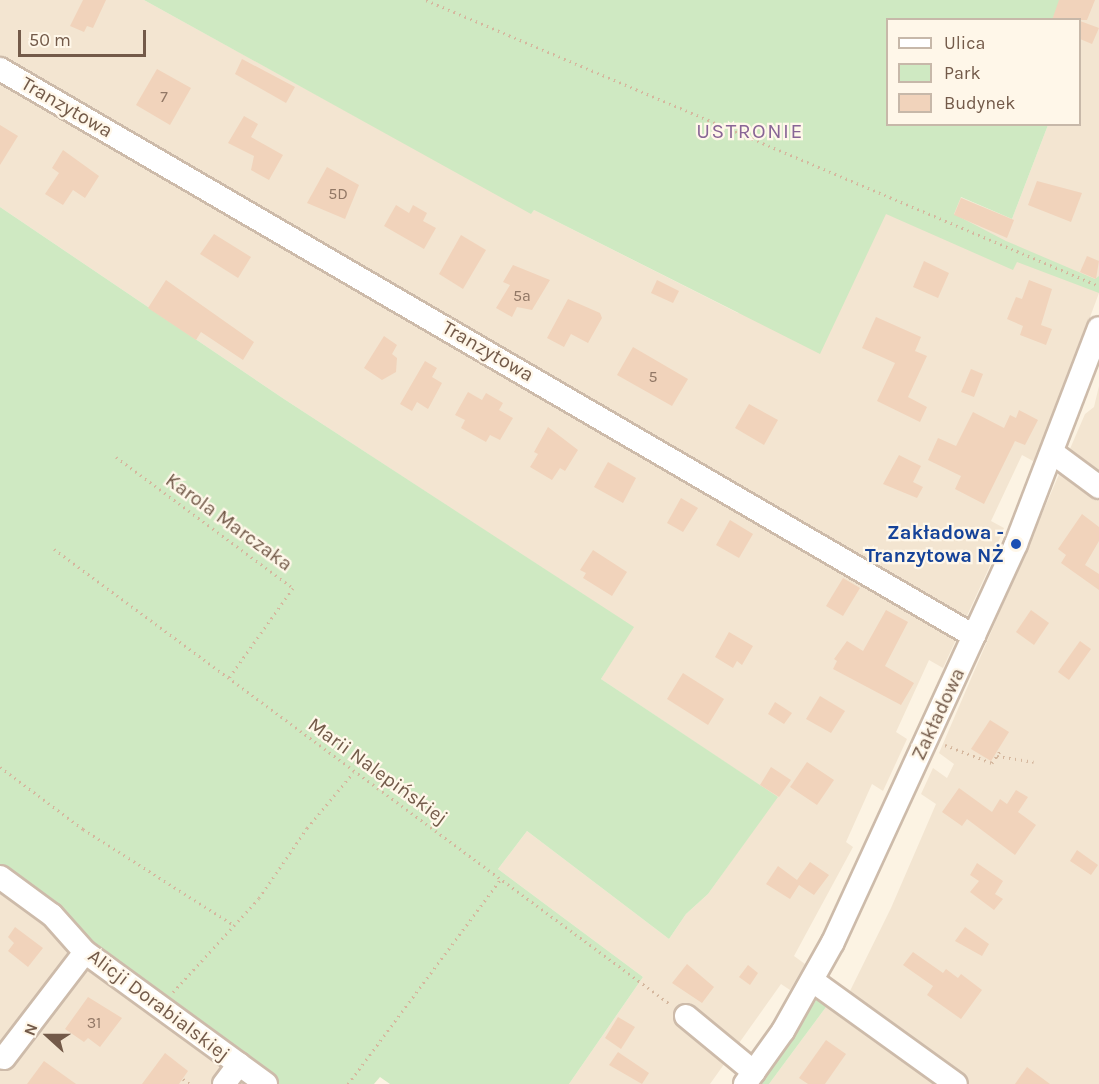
<!DOCTYPE html>
<meta charset="utf-8">
<style>
body{margin:0}
#map{position:relative;width:1099px;height:1084px;overflow:hidden;background:#fcf3e3;font-family:Karla,sans-serif}
div>[style]{position:absolute}
[style*='--x']{left:calc(var(--x)*1px);top:calc(var(--y)*1px);width:calc(var(--w)*1px);rotate:calc(var(--a)*1deg)}
.residential>*{inset:0;background:#f3e5d1}
.green>*{inset:0;background:#cfe9c2}
.building>*{inset:0;background:#f1d3bb}
.path>*{height:3px;margin-top:-1.5px;transform-origin:0;background:repeating-linear-gradient(90deg,#d5b79e 0 1.5px,transparent 0 6px)}
.roads{filter:drop-shadow(2px 0 #cdbbaa) drop-shadow(-2px 0 #cdbbaa) drop-shadow(0 2px #cdbbaa) drop-shadow(0 -2px #cdbbaa)}
.minor>*{height:22px;margin:-11px;padding:0 11px;transform-origin:11px;border-radius:11px;background:#fff}
.dots>*{width:16px;height:16px;translate:-50% -50%;box-sizing:border-box;border:3px solid #fff7e9;border-radius:50%}
span{translate:-50% -50%;white-space:nowrap;text-align:center;line-height:1.15;-webkit-text-stroke:4.5px #fff7e9;paint-order:stroke}
.number-label{font-size:16px;color:#927866}
.number-label span{-webkit-text-stroke-width:0}
.street-label{font-size:20px;color:#735a49}
.transit-label{font-size:20px;color:#164399;font-weight:700}
.right{translate:-100% -50%;text-align:right}
.neighbourhood-label{font-size:21px;color:#886596;letter-spacing:1.5px}
.legend{position:absolute;left:886px;top:18px;width:195px;height:108px;box-sizing:border-box;background:#fff7e9;border:2px solid #c7b8a9;margin:0;padding:8px 10px;list-style:none;font-size:18px;color:#735a49}
.legend li{display:flex;align-items:center;gap:12px;height:30px}
.legend b{width:30px;border:2px solid #c7b8a9}
.north{position:absolute;left:18px;top:1006px;width:60px;height:60px;-webkit-text-stroke:4px #fff7e9;paint-order:stroke;rotate:291deg;font-size:16px;font-weight:700;line-height:24px;text-align:center;color:#735a49}
.north::after{content:'';display:block;margin:auto;width:21px;height:27px;background:#735a49;clip-path:polygon(50% 0,100% 100%,50% 72%,0 100%)}
.scale{position:absolute;left:18px;top:30px;width:128px;height:27px;box-sizing:border-box;border:3px solid #735a49;border-top:0;padding-left:8px;font-size:18px;line-height:21px;white-space:nowrap;color:#735a49;-webkit-text-stroke:4px #fff7e9;paint-order:stroke}
</style>
<div id="map">
<div class="residential">
<div style="clip-path:polygon(0 0,144px 0,531px 213px,534px 210px,738px 313px,904px 173px,1012px 219px,1048px 125px,1080px 124px,1080px 20px,970px 0,1099px 0,1099px 293px,1040px 451px,1033px 461px,1022px 455px,991px 521px,1004px 528px,997px 545px,999px 546px,943px 668px,929px 660px,896px 732px,907px 739px,883px 791px,872px 784px,846px 842px,853px 847px,794px 956px,805px 964px,790px 990px,781px 984px,710px 1084px,569px 1084px,643px 977px,498px 869px,527px 831px,669px 939px,686px 914px,708px 894px,777px 797px,601px 679px,633px 627px,284px 399px,0 207px)"></div>
<div style="clip-path:polygon(1099px 386px,1099px 1084px,769px 1084px,829px 1003px,848px 995px,891px 908px,936px 804px,921px 794px,933px 768px,947px 778px,954px 764px,939px 753px,1085px 414px,1094px 407px)"></div>
<div style="clip-path:polygon(0 870px,107px 962px,279px 1084px,0 1084px)"></div>
</div>
<div class="green">
<div style="clip-path:polygon(144px 0,1079px 0,1052px 19px,888px 20px,888px 124px,1048px 125px,1012px 219px,961px 197px,954px 214px,1006px 241px,1095px 279px,1099px 276px,1099px 293px,1017px 262px,1013px 270px,886px 214px,820px 354px,534px 210px,531px 214px)"></div>
<div style="clip-path:polygon(0 207px,284px 399px,634px 627px,601px 679px,778px 797px,708px 894px,686px 914px,669px 939px,527px 831px,498px 869px,643px 977px,569px 1084px,390px 1084px,380px 1077px,374px 1084px,279px 1084px,107px 962px,0 870px)"></div>
<div style="clip-path:polygon(817px 999px,829px 1003px,769px 1084px,759px 1084px)"></div>
</div>
<div class="building">
<div style="clip-path:polygon(83px 0,106px 0,93px 28px,87px 26px,84px 32px,70px 26px)"></div>
<div style="clip-path:polygon(1059px 0,1095px 0,1087px 20px,1052px 20px)"></div>
<div style="clip-path:polygon(1080px 21px,1099px 28px,1092px 44px,1080px 39px)"></div>
<div style="clip-path:polygon(242px 59px,295px 87px,286px 103px,235px 74px)"></div>
<div style="clip-path:polygon(157px 69px,191px 88px,170px 125px,136px 105px)"></div>
<div style="clip-path:polygon(244px 116px,258px 124px,251px 137px,283px 155px,269px 180px,251px 170px,254px 156px,228px 143px)"></div>
<div style="clip-path:polygon(0 125px,18px 136px,0 165px)"></div>
<div style="clip-path:polygon(63px 150px,99px 176px,85px 198px,73px 190px,63px 205px,45px 194px,59px 173px,52px 168px)"></div>
<div style="clip-path:polygon(327px 167px,359px 185px,345px 219px,307px 203px)"></div>
<div style="clip-path:polygon(1037px 181px,1082px 193px,1071px 222px,1028px 205px)"></div>
<div style="clip-path:polygon(961px 198px,1014px 220px,1007px 238px,954px 215px)"></div>
<div style="clip-path:polygon(396px 205px,409px 213px,413px 205px,427px 213px,423px 221px,436px 228px,424px 249px,384px 226px)"></div>
<div style="clip-path:polygon(214px 234px,251px 257px,238px 278px,200px 254px)"></div>
<div style="clip-path:polygon(461px 235px,486px 250px,463px 289px,439px 274px)"></div>
<div style="clip-path:polygon(1087px 256px,1099px 261px,1096px 279px,1080px 272px)"></div>
<div style="clip-path:polygon(924px 261px,949px 273px,938px 298px,913px 287px)"></div>
<div style="clip-path:polygon(513px 265px,550px 280px,532px 310px,517px 307px,512px 317px,496px 308px,510px 285px,503px 282px)"></div>
<div style="clip-path:polygon(166px 280px,254px 342px,243px 360px,201px 332px,196px 340px,148px 308px)"></div>
<div style="clip-path:polygon(657px 280px,679px 291px,673px 303px,651px 293px)"></div>
<div style="clip-path:polygon(1029px 280px,1052px 289px,1041px 325px,1052px 329px,1046px 345px,1020px 335px,1023px 326px,1007px 319px,1016px 297px,1022px 299px)"></div>
<div style="clip-path:polygon(568px 299px,600px 313px,602px 318px,588px 343px,571px 334px,564px 347px,547px 338px)"></div>
<div style="clip-path:polygon(876px 317px,921px 337px,915px 351px,927px 356px,908px 397px,927px 407px,920px 422px,877px 401px,895px 363px,862px 348px)"></div>
<div style="clip-path:polygon(384px 336px,397px 345px,392px 354px,397px 358px,396px 372px,382px 380px,364px 368px)"></div>
<div style="clip-path:polygon(633px 347px,688px 379px,672px 406px,617px 375px)"></div>
<div style="clip-path:polygon(425px 361px,437px 368px,432px 377px,442px 383px,428px 409px,417px 402px,412px 411px,400px 404px)"></div>
<div style="clip-path:polygon(971px 369px,983px 374px,974px 397px,961px 392px)"></div>
<div style="clip-path:polygon(468px 392px,482px 400px,486px 393px,503px 403px,499px 410px,513px 418px,500px 440px,490px 435px,486px 442px,461px 428px,465px 420px,455px 415px)"></div>
<div style="clip-path:polygon(749px 404px,778px 420px,764px 445px,735px 428px)"></div>
<div style="clip-path:polygon(1019px 410px,1038px 420px,1025px 445px,1015px 441px,984px 504px,955px 489px,961px 476px,928px 460px,938px 438px,956px 446px,973px 412px,1004px 428px,1010px 415px,1016px 418px)"></div>
<div style="clip-path:polygon(548px 427px,578px 450px,565px 471px,560px 468px,552px 480px,530px 467px,538px 454px,534px 452px)"></div>
<div style="clip-path:polygon(899px 455px,921px 466px,913px 482px,923px 487px,917px 498px,883px 484px)"></div>
<div style="clip-path:polygon(608px 462px,636px 478px,623px 503px,594px 487px)"></div>
<div style="clip-path:polygon(681px 498px,698px 508px,683px 532px,667px 523px)"></div>
<div style="clip-path:polygon(1082px 514px,1099px 527px,1099px 541px,1085px 565px,1099px 574px,1099px 590px,1061px 563px,1066px 555px,1058px 549px)"></div>
<div style="clip-path:polygon(730px 520px,753px 534px,739px 558px,716px 545px)"></div>
<div style="clip-path:polygon(593px 550px,627px 572px,612px 596px,583px 578px,586px 573px,580px 570px)"></div>
<div style="clip-path:polygon(843px 578px,860px 588px,843px 616px,826px 606px)"></div>
<div style="clip-path:polygon(886px 610px,908px 622px,885px 666px,914px 683px,901px 705px,833px 669px,837px 661px,834px 659px,847px 641px,863px 651px)"></div>
<div style="clip-path:polygon(1031px 610px,1049px 623px,1034px 645px,1016px 632px)"></div>
<div style="clip-path:polygon(729px 632px,753px 646px,742px 665px,737px 661px,733px 668px,715px 657px)"></div>
<div style="clip-path:polygon(1080px 641px,1091px 649px,1069px 680px,1058px 672px)"></div>
<div style="clip-path:polygon(683px 673px,724px 699px,708px 725px,667px 699px)"></div>
<div style="clip-path:polygon(820px 696px,845px 711px,831px 733px,806px 719px)"></div>
<div style="clip-path:polygon(775px 702px,792px 713px,784px 724px,768px 714px)"></div>
<div style="clip-path:polygon(990px 720px,1009px 732px,991px 761px,971px 749px)"></div>
<div style="clip-path:polygon(807px 762px,834px 780px,817px 805px,790px 787px)"></div>
<div style="clip-path:polygon(771px 767px,791px 780px,779px 797px,760px 785px)"></div>
<div style="clip-path:polygon(959px 788px,992px 812px,1000px 799px,1007px 804px,1016px 790px,1028px 797px,1018px 812px,1036px 825px,1015px 855px,967px 819px,962px 826px,942px 812px)"></div>
<div style="clip-path:polygon(1077px 850px,1098px 865px,1091px 875px,1070px 861px)"></div>
<div style="clip-path:polygon(810px 862px,829px 875px,814px 895px,799px 885px,790px 899px,766px 884px,778px 866px,797px 880px)"></div>
<div style="clip-path:polygon(977px 863px,1003px 881px,995px 894px,1003px 899px,994px 910px,970px 892px,979px 881px,970px 875px)"></div>
<div style="clip-path:polygon(15px 927px,43px 948px,28px 967px,8px 951px,14px 943px,8px 937px)"></div>
<div style="clip-path:polygon(965px 927px,989px 944px,982px 956px,955px 941px)"></div>
<div style="clip-path:polygon(913px 952px,943px 973px,946px 969px,958px 978px,961px 974px,982px 990px,961px 1019px,927px 995px,933px 986px,903px 965px)"></div>
<div style="clip-path:polygon(687px 964px,714px 987px,702px 1003px,672px 983px)"></div>
<div style="clip-path:polygon(748px 965px,758px 973px,750px 985px,739px 977px)"></div>
<div style="clip-path:polygon(88px 997px,122px 1018px,100px 1047px,88px 1038px,84px 1042px,65px 1029px)"></div>
<div style="clip-path:polygon(618px 1017px,635px 1027px,621px 1049px,605px 1038px)"></div>
<div style="clip-path:polygon(826px 1040px,846px 1054px,825px 1084px,808px 1084px,799px 1078px)"></div>
<div style="clip-path:polygon(618px 1052px,649px 1073px,642px 1084px,609px 1065px)"></div>
<div style="clip-path:polygon(165px 1053px,188px 1071px,179px 1084px,142px 1084px)"></div>
<div style="clip-path:polygon(44px 1061px,76px 1084px,27px 1084px)"></div>
<div style="clip-path:polygon(1027px 1067px,1050px 1084px,1015px 1084px)"></div>
</div>
<div class="path">
<div style="--x:426;--y:0;--w:731;--a:23.02"></div>
<div style="--x:116;--y:457;--w:220;--a:36.5"></div>
<div style="--x:293;--y:588;--w:112;--a:125.5"></div>
<div style="--x:54;--y:549;--w:766;--a:36.45"></div>
<div style="--x:945;--y:745;--w:50;--a:21"></div>
<div style="--x:992;--y:763;--w:14;--a:-56"></div>
<div style="--x:997;--y:756;--w:37;--a:9"></div>
<div style="--x:0;--y:767;--w:104;--a:36.8"></div>
<div style="--x:83;--y:829;--w:180;--a:32.5"></div>
<div style="--x:173;--y:992;--w:127;--a:-47.5"></div>
<div style="--x:259;--y:898;--w:85;--a:-55.6"></div>
<div style="--x:307;--y:828;--w:72;--a:-50.1"></div>
<div style="--x:183;--y:1079;--w:9;--a:36"></div>
<div style="--x:348;--y:1084;--w:256;--a:-53.3"></div>
</div>
<div class="roads">
<div class="minor">
<div style="--x:0;--y:69;--w:1127;--a:30.21"></div>
<div style="--x:1053;--y:453;--w:57;--a:36.5"></div>
<div style="--x:0;--y:877;--w:64;--a:36.2"></div>
<div style="--x:52;--y:915;--w:50;--a:48.3"></div>
<div style="--x:85;--y:952;--w:224;--a:36.1"></div>
<div style="--x:813;--y:981;--w:176;--a:35.8"></div>
<div style="--x:686;--y:1016;--w:88;--a:39.5"></div>
<div style="--x:4;--y:1058;--w:133;--a:-52.6"></div>
<div style="--x:224;--y:1084;--w:25;--a:-53"></div>
<div style="--x:745;--y:1084;--w:65;--a:-54.4"></div>
<div style="--x:783;--y:1031;--w:102;--a:-60.7"></div>
<div style="--x:833;--y:942;--w:438;--a:-65.3"></div>
<div style="--x:1016;--y:544;--w:231;--a:-69"></div>
</div>
</div>
<div class="dots">
<div style="left:1016px;top:544px;background:#1a4fb4"></div>
</div>
<div class="number-label">
<span style="left:164px;top:97px">7</span>
<span style="left:338px;top:194px">5D</span>
<span style="left:522px;top:296px">5a</span>
<span style="left:653px;top:377px">5</span>
<span style="left:94px;top:1023px">31</span>
</div>
<div class="street-label">
<span style="left:67px;top:107px;rotate:30deg">Tranzytowa</span>
<span style="left:488px;top:351px;rotate:30deg">Tranzytowa</span>
<span style="left:229px;top:522px;rotate:36deg">Karola Marczaka</span>
<span style="left:938px;top:714px;rotate:-65deg">Zakładowa</span>
<span style="left:378px;top:771px;rotate:36deg">Marii Nalepińskiej</span>
<span style="left:159px;top:1005px;rotate:37deg">Alicji Dorabialskiej</span>
</div>
<div class="transit-label">
<span class="right" style="left:1004px;top:544px">Zakładowa -<br>Tranzytowa NŻ</span>
</div>
<div class="neighbourhood-label">
<span style="left:750px;top:131px">USTRONIE</span>
</div>
<ul class="legend">
<li><b style="height:8px;background:#fff"></b>Ulica</li>
<li><b style="height:16px;background:#cfe9c2"></b>Park</li>
<li><b style="height:16px;background:#f1d3bb"></b>Budynek</li>
</ul>
<div class="north">N</div>
<div class="scale">50 m</div>
</div>
